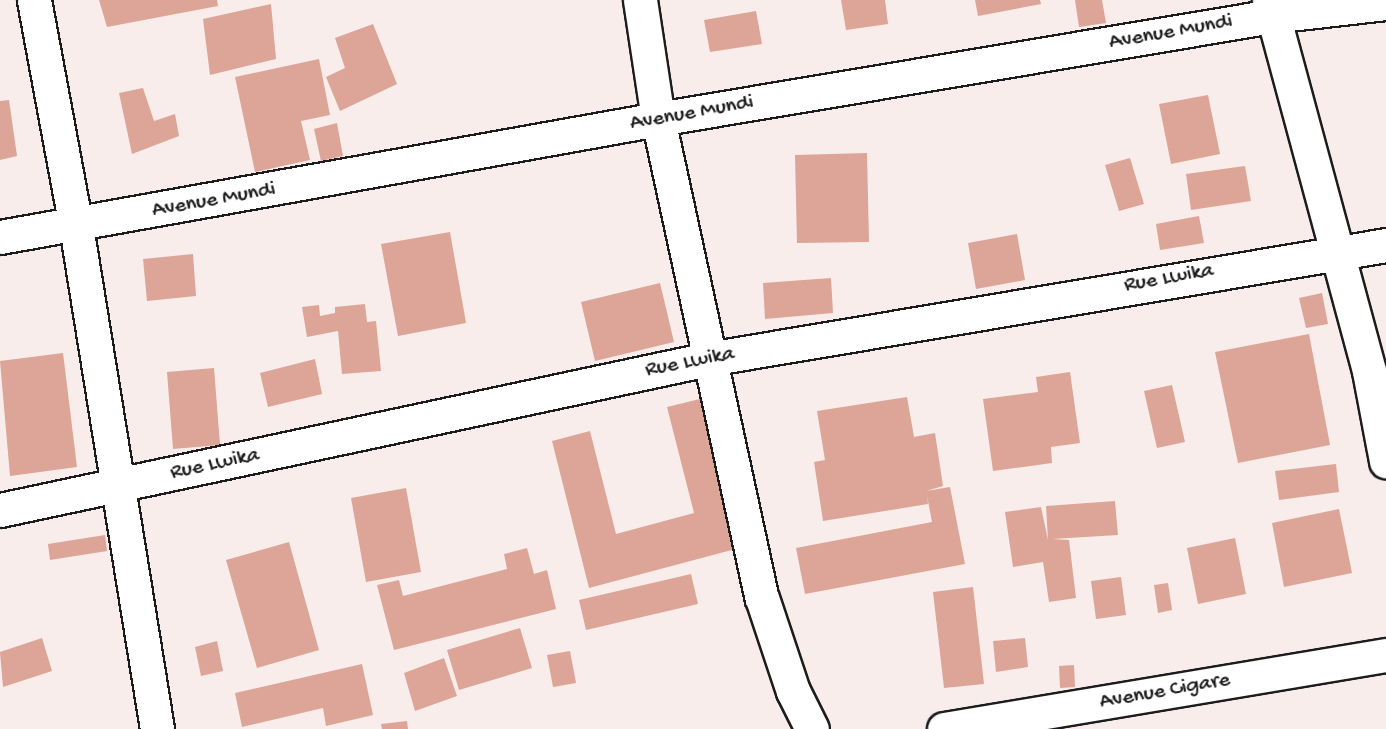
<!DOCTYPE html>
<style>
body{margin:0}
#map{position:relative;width:1386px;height:729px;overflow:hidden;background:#f8edea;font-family:"Gochi Hand",sans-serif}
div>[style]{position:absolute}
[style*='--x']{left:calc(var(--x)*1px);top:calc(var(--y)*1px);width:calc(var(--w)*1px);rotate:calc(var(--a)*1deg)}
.building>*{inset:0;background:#dda498}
.roads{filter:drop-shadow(2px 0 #1c1c1c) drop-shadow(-2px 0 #1c1c1c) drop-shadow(0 2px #1c1c1c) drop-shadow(0 -2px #1c1c1c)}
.street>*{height:33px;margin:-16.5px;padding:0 16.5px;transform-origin:16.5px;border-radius:16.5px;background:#fff}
span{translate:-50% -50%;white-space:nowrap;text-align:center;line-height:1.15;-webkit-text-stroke:4.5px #fff;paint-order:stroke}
.street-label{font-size:22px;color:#1c1c1c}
</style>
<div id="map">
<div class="building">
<div style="clip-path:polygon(99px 0,217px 0,218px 6px,107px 27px)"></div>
<div style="clip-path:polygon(841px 0,885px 0,888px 24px,846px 30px)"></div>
<div style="clip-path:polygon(975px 0,1040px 0,1041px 4px,978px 16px)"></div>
<div style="clip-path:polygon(1075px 0,1102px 0,1106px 23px,1079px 27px)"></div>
<div style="clip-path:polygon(271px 4px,276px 59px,210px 75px,203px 19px)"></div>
<div style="clip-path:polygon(756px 11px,762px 44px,710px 52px,704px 20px)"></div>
<div style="clip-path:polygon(373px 24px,397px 84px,340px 111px,326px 77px,345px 68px,335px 38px)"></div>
<div style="clip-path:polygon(319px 59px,330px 115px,301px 121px,310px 160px,255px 172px,235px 77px)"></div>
<div style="clip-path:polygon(143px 88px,154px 121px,175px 114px,179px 136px,132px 154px,119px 93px)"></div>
<div style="clip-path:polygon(1208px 95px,1220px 154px,1171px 164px,1159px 104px)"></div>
<div style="clip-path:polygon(9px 100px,17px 156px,0 160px,0 101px)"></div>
<div style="clip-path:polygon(337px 123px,343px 156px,321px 161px,314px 129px)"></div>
<div style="clip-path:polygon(867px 153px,869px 242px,797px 243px,795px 155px)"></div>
<div style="clip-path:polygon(1130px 158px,1144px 204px,1119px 211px,1105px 165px)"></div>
<div style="clip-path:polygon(1245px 166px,1251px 201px,1191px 210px,1186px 174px)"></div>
<div style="clip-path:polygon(1199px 216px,1204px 243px,1160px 250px,1156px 224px)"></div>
<div style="clip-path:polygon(450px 232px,466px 323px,398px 336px,381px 244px)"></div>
<div style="clip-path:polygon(1017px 234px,1025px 280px,976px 289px,968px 243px)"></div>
<div style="clip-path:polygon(193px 254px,196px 296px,147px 301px,143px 259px)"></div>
<div style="clip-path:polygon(831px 278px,833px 313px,765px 319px,763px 283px)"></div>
<div style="clip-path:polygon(660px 283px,674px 342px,595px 361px,581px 302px)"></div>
<div style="clip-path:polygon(1322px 293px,1328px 324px,1306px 328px,1299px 298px)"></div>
<div style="clip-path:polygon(365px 304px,367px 322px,376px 321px,381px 371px,342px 374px,338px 331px,307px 337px,302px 307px,319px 305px,320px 316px,335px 313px,335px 307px)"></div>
<div style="clip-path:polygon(1309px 334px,1330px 445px,1238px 463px,1215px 352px)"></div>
<div style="clip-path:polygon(63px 353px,77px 467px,10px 476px,0 361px)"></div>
<div style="clip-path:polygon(315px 359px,322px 394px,268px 407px,260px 373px)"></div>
<div style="clip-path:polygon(214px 368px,220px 445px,173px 449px,167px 372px)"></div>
<div style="clip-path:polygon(1070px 372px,1080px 443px,1051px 447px,1052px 463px,993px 471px,983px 399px,1038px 392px,1036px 377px)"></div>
<div style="clip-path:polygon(1172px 385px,1185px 442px,1157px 448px,1144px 391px)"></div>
<div style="clip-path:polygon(907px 397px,914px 437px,935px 433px,943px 486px,926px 491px,950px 487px,965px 564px,805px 594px,796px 548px,932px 522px,927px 496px,928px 504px,823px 521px,814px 462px,825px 460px,817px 411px)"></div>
<div style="clip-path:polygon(704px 398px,743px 547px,589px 588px,552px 441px,590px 431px,616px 534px,694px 513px,667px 407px)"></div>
<div style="clip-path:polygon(1336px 464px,1339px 492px,1279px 500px,1275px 471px)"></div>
<div style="clip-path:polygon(406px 488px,421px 572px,366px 582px,351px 498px)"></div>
<div style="clip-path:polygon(1115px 501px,1118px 535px,1052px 539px,1069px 540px,1076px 598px,1049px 602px,1043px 562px,1013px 567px,1005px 512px,1041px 507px,1048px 540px,1046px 506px)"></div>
<div style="clip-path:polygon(1339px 509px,1352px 573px,1284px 587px,1272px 523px)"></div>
<div style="clip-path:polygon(105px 535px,107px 551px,50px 560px,48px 544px)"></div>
<div style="clip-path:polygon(1235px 538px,1246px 594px,1198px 604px,1187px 548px)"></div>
<div style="clip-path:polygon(289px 542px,319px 650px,257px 668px,226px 560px)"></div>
<div style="clip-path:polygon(527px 548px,534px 574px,547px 570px,556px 609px,394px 650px,377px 585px,399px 580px,403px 596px,507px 569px,504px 554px)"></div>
<div style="clip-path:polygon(691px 574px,698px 604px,586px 630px,579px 600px)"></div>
<div style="clip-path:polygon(1121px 577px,1126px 615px,1096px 619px,1091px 581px)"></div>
<div style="clip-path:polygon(1168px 583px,1172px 610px,1158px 613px,1154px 585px)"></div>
<div style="clip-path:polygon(973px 587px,984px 684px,944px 688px,933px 592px)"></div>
<div style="clip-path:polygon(520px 628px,532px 668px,459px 690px,447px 650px)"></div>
<div style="clip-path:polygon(42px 638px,52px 671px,3px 687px,0 652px)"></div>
<div style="clip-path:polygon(1025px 638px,1028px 667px,996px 672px,993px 641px)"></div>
<div style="clip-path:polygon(217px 641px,223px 671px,201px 676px,195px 647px)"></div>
<div style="clip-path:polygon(570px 651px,576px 683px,553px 687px,547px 655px)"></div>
<div style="clip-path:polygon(444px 658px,457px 696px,415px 711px,404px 673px)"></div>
<div style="clip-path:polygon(362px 664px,373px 715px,326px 726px,323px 708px,242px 727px,235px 693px)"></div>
<div style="clip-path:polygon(1074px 665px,1075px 687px,1060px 688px,1059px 666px)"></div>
<div style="clip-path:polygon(407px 721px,408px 729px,382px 729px,381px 724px)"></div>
</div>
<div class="roads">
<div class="street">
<div style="--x:34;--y:0;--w:230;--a:79.5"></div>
<div style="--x:76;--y:226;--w:509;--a:80.85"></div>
<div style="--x:640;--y:0;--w:120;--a:81.4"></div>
<div style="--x:658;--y:119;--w:490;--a:77.8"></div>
<div style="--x:762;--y:598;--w:98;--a:71.6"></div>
<div style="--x:793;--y:691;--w:42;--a:63.4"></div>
<div style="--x:1269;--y:0;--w:384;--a:74.9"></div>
<div style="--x:1369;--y:371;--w:92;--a:79.3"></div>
<div style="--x:0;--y:237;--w:668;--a:-10.17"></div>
<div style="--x:658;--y:119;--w:623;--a:-9.52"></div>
<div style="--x:1272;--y:16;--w:115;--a:-6.5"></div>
<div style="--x:0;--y:510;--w:724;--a:-12.04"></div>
<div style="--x:708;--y:359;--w:688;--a:-9.54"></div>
<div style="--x:944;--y:729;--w:448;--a:-9.5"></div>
</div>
</div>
<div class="street-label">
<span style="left:1171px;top:33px;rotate:-10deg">Avenue Mundi</span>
<span style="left:692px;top:114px;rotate:-10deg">Avenue Mundi</span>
<span style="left:214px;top:201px;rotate:-10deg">Avenue Mundi</span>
<span style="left:1169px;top:279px;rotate:-10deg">Rue Lwika</span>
<span style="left:690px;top:363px;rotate:-11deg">Rue Lwika</span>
<span style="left:215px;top:465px;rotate:-12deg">Rue Lwika</span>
<span style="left:1165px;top:692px;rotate:-10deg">Avenue Cigare</span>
</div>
</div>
